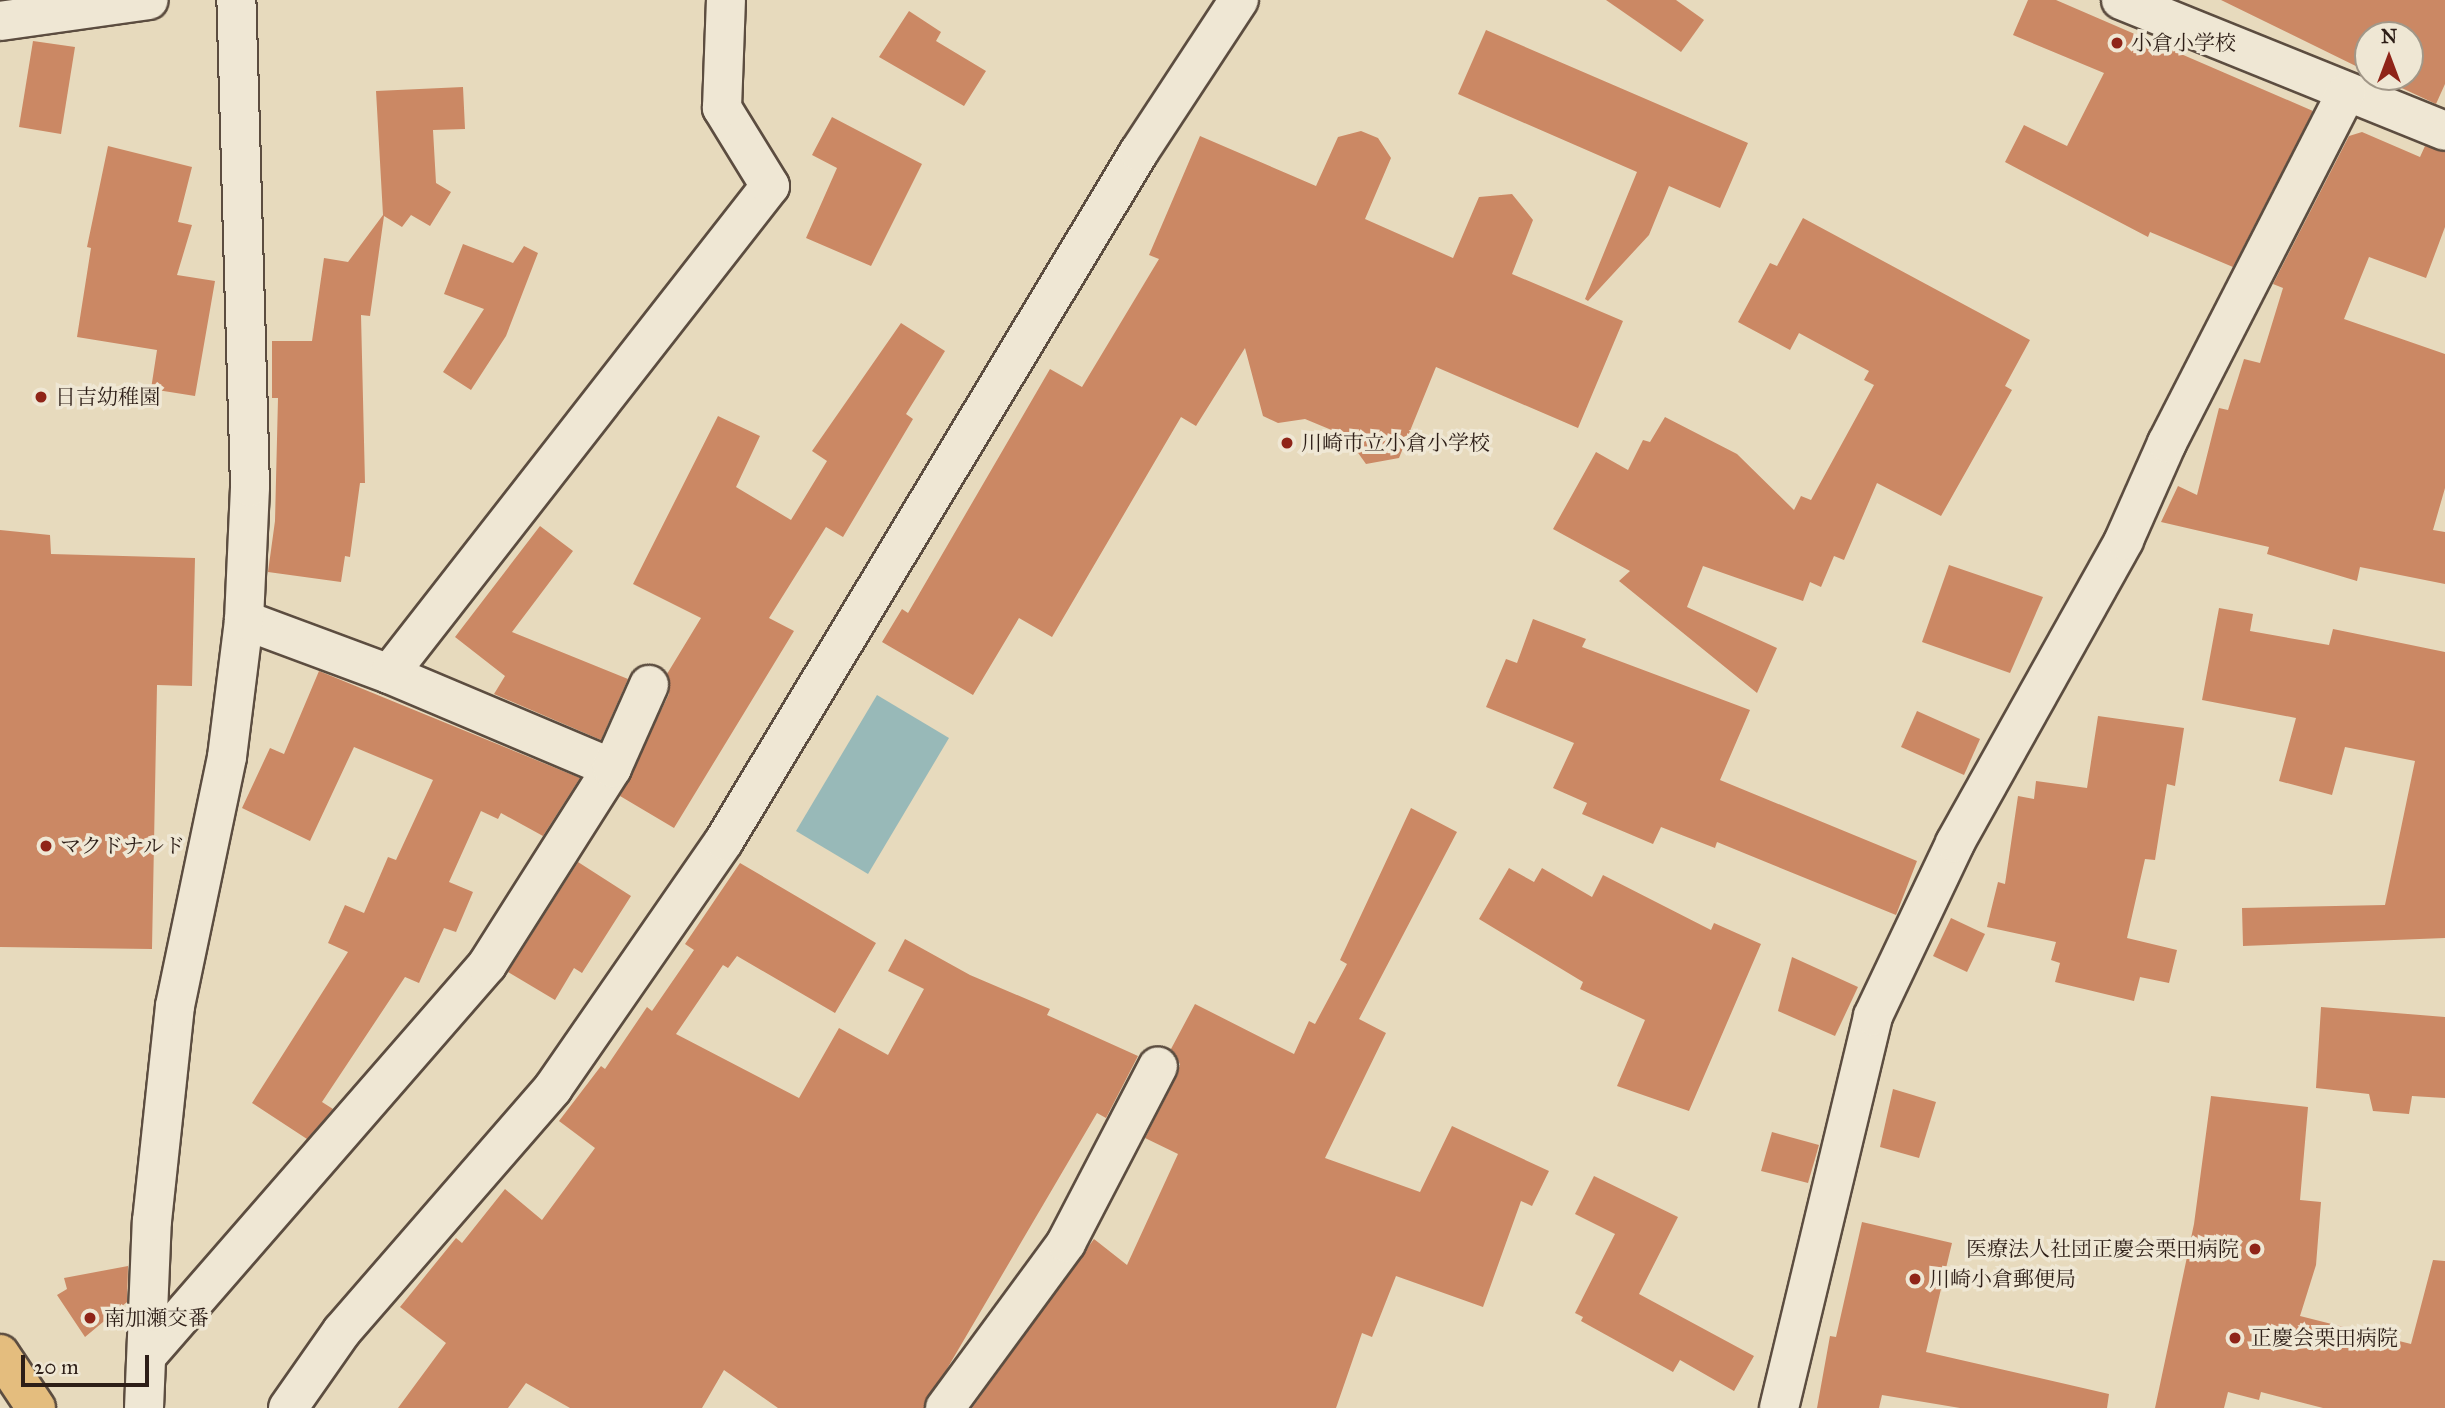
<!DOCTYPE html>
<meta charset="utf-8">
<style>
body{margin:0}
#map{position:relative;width:2445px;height:1408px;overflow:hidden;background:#e7dabd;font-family:"IM FELL Great Primer","Noto Serif JP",serif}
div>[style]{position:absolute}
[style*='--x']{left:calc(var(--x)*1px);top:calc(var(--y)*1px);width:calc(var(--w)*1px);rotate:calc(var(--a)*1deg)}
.water>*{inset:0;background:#98b9b8}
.building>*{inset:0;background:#cb8864}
.roads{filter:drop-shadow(2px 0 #5c4d40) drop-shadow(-2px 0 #5c4d40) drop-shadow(0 2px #5c4d40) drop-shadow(0 -2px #5c4d40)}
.street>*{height:38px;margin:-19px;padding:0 19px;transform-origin:19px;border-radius:19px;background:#efe7d4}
.secondary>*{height:38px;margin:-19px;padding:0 19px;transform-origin:19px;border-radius:19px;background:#efe7d4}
.primary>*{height:38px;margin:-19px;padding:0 19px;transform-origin:19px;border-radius:19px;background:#e4bd7e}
.dots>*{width:19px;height:19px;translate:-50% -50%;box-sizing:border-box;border:4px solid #efe7d4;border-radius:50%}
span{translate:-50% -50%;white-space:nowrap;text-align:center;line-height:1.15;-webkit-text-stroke:7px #efe7d4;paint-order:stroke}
.poi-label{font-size:21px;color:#2d1e17}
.left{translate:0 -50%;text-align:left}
.right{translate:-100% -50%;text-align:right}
.north{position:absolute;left:2354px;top:21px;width:70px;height:70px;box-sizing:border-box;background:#efe7d4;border:2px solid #a19788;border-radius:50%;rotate:0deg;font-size:19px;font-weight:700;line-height:28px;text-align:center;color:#2d1e17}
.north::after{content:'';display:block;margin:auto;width:24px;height:32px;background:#8f2418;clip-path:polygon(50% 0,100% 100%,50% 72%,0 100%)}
.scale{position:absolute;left:21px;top:1355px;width:128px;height:32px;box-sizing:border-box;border:4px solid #2d1e17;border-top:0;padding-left:9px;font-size:21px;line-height:24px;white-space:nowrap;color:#2d1e17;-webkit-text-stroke:5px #efe7d4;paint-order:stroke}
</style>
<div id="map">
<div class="water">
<div style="clip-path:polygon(877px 695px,949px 738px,868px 874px,796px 831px)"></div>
</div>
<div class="building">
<div style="clip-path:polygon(1606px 0,1676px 0,1704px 20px,1681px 52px)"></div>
<div style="clip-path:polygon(2028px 0,2056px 0,2313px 111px,2233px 267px,2150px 232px,2148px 237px,2005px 162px,2024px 125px,2067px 146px,2104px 73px,2013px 35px)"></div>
<div style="clip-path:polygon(2221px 0,2445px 0,2445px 84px,2436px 104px,2378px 77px,2410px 77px,2410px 35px,2368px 35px,2368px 72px)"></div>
<div style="clip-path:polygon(909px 11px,941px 32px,936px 41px,986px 71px,964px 106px,879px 57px)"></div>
<div style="clip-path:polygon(1486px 30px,1748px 143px,1720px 208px,1669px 186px,1649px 235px,1588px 301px,1585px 299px,1637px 172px,1458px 94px)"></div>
<div style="clip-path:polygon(33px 41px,75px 47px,61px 134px,19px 127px)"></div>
<div style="clip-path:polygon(463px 87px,465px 129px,433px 130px,436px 183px,451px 192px,430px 226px,411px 215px,402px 227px,384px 216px,370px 316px,361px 315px,365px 483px,360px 483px,350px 557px,345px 556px,341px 582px,268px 572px,275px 521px,278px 398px,272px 398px,272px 341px,312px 341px,324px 258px,348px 262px,383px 215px,376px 91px)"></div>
<div style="clip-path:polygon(832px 117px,922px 164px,871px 266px,806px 238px,837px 168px,812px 155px)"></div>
<div style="clip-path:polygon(1361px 131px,1378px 138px,1391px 158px,1365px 219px,1453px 258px,1479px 197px,1512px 194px,1533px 220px,1512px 274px,1623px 321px,1578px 428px,1436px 367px,1399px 458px,1366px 464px,1346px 436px,1305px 419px,1278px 423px,1263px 416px,1245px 348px,1196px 426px,1181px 417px,1052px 637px,1019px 618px,973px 695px,882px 642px,902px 609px,908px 613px,1050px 369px,1082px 387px,1159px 259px,1149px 255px,1200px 136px,1316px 186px,1338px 137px)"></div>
<div style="clip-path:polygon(2362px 132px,2420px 157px,2425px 146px,2445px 152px,2445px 227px,2426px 278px,2369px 257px,2344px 319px,2445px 354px,2445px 488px,2433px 530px,2445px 532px,2445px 584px,2360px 567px,2357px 581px,2267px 554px,2269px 547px,2161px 522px,2178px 486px,2197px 495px,2219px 408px,2228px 410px,2244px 359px,2260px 363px,2283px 288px,2273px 284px,2349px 136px)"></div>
<div style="clip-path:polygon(108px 146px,192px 167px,178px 222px,192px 225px,177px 275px,215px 281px,195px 396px,151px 389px,157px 350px,77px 337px,91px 248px,87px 247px)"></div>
<div style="clip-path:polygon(1803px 218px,2030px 340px,2005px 386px,2012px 390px,1941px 516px,1877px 483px,1844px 560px,1834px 556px,1821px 587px,1810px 582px,1803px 601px,1703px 566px,1687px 607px,1777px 648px,1757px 693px,1619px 581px,1630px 571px,1553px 529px,1596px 452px,1628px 470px,1643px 440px,1650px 442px,1665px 417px,1737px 454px,1794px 510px,1801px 496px,1811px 500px,1874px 385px,1864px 380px,1869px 371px,1799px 333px,1790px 350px,1738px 322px,1770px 263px,1777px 266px)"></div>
<div style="clip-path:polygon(463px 244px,513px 263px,524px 246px,538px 253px,506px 336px,471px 390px,443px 372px,484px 309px,444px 294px)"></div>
<div style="clip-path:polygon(901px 323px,945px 351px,906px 414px,913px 419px,843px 537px,826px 527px,769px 618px,794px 631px,674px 828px,620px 796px,669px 694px,667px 674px,701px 618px,633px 584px,718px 416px,760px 436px,736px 487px,791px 520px,827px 461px,812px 451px)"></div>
<div style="clip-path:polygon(540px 526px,573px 551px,512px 632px,628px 679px,601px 740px,494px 694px,505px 676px,455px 637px)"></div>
<div style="clip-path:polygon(0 530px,50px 535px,51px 554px,195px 558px,192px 686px,157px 685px,152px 949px,0 947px)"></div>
<div style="clip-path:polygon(1949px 565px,2043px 597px,2010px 673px,1922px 642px)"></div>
<div style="clip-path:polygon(2219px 608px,2253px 614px,2250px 631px,2329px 645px,2333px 629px,2445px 652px,2445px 938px,2243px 946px,2242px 908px,2385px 905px,2415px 761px,2345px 747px,2332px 795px,2279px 781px,2296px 718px,2202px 700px)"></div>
<div style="clip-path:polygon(1533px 619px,1586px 639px,1582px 647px,1750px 710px,1720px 780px,1917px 861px,1896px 915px,1717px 842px,1715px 848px,1661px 827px,1653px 844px,1582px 814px,1587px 803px,1553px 788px,1574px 743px,1486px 707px,1506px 659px,1517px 663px)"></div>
<div style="clip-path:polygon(319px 671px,580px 778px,543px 836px,501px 813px,498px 819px,481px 811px,449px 882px,473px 892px,456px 932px,444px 928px,419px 983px,405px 977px,322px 1102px,333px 1109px,307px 1139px,252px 1103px,348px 952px,328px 943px,345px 905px,364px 913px,388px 857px,396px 860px,433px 780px,354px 747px,310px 841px,242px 808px,270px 748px,284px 754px)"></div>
<div style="clip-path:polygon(1917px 711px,1980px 739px,1964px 775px,1901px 747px)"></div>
<div style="clip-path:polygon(2098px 716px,2184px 728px,2175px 786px,2167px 784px,2155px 860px,2145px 859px,2127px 938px,2177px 950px,2169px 983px,2140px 977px,2134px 1001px,2055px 982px,2060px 963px,2051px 960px,2056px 942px,1987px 927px,1998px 882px,2005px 884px,2018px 796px,2034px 799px,2036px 781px,2087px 788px)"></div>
<div style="clip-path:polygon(1411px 808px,1457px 832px,1359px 1019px,1386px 1033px,1325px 1158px,1420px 1192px,1452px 1126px,1549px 1171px,1532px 1206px,1521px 1201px,1483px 1307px,1396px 1276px,1372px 1337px,1362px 1333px,1336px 1408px,972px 1408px,1094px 1239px,1127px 1265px,1178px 1154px,1145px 1138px,1177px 1076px,1180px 1064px,1171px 1049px,1195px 1004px,1294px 1054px,1309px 1021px,1315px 1024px,1347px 964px,1340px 960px)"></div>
<div style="clip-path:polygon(578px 862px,631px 896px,582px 973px,574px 968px,555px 1000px,508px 972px)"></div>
<div style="clip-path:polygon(740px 863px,876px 943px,835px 1013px,737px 956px,728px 968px,723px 965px,676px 1034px,799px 1098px,839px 1028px,888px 1055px,924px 989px,888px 971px,905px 939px,970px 975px,1050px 1009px,1047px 1015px,1138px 1056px,1106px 1118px,1097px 1113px,924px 1408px,778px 1408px,724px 1370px,702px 1408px,570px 1408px,526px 1383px,508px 1408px,398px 1408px,446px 1343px,400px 1307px,456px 1238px,462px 1243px,505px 1189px,542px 1220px,595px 1148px,559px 1121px,601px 1066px,605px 1069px,647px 1007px,652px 1011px,694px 950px,685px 944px)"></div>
<div style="clip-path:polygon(1509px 868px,1534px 882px,1542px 868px,1592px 897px,1603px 875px,1711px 930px,1714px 923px,1761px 944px,1689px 1111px,1617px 1086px,1645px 1020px,1580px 989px,1583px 982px,1479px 919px)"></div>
<div style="clip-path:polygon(1951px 918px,1985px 934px,1967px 972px,1933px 956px)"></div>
<div style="clip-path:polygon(1792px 957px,1858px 987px,1835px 1036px,1778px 1011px)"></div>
<div style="clip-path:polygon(2321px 1007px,2445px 1017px,2445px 1098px,2412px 1096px,2409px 1114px,2373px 1111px,2369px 1094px,2316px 1088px)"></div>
<div style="clip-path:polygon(1893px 1089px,1936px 1102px,1919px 1158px,1880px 1147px)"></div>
<div style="clip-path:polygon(2211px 1096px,2308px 1107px,2300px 1200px,2321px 1202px,2316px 1265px,2300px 1316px,2411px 1344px,2433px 1260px,2445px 1261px,2445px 1408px,2323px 1408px,2261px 1392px,2259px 1400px,2228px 1392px,2224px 1408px,2155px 1408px,2194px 1224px)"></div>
<div style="clip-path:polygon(1772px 1132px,1819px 1145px,1808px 1183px,1761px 1171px)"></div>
<div style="clip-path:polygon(1594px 1176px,1678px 1217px,1639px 1294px,1754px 1356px,1734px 1391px,1680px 1360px,1673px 1372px,1581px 1321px,1583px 1317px,1575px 1313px,1615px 1234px,1575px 1214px)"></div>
<div style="clip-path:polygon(1862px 1222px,1952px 1243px,1926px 1352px,2109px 1394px,2107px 1408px,1960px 1408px,1882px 1395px,1879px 1408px,1817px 1408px,1830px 1336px,1836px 1337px)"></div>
<div style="clip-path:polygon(128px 1266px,127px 1302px,85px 1337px,57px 1295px,67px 1289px,64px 1278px)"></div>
</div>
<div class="roads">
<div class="street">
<div style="--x:2121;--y:0;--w:349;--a:22"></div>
<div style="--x:0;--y:21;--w:150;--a:-8"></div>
<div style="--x:244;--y:620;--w:155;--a:20.4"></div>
<div style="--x:389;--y:674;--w:242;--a:22.9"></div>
<div style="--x:389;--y:674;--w:619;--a:-52.02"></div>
<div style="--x:770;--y:186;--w:92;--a:-121.6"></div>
<div style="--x:722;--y:108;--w:108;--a:-87.9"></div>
<div style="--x:150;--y:1352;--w:513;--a:-48.95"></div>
<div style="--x:487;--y:965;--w:233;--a:-57.6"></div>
<div style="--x:612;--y:768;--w:91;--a:-66"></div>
<div style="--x:288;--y:1408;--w:94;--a:-55"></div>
<div style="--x:342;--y:1331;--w:322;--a:-49"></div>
<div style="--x:553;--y:1088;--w:300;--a:-55.3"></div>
<div style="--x:724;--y:841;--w:804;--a:-58.94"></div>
<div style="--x:1139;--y:152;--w:182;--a:-56.7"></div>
<div style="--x:945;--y:1408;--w:205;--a:-53.7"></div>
<div style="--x:1066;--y:1243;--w:199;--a:-62.5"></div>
<div style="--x:1779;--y:1408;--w:403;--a:-76.5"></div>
<div style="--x:1873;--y:1016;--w:191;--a:-64.6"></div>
<div style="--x:1955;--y:843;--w:347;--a:-60.8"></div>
<div style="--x:2124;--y:540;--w:106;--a:-66.1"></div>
<div style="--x:2167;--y:443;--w:394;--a:-62.9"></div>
</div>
<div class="secondary">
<div style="--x:144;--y:1408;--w:187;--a:-87.6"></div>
<div style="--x:152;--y:1221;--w:216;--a:-83.9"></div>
<div style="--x:175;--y:1006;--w:254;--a:-78.2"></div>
<div style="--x:227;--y:757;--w:138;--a:-82.9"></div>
<div style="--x:244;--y:620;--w:133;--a:-87.4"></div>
<div style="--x:250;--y:487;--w:487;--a:-91.6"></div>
</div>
<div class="primary">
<div style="--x:0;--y:1354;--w:65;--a:56.3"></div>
</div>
</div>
<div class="dots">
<div style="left:2117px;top:43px;background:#8f2418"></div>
<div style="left:41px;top:397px;background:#8f2418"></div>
<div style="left:1287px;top:443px;background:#8f2418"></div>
<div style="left:46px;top:846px;background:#8f2418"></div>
<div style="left:2255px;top:1249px;background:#8f2418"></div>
<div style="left:1915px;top:1279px;background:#8f2418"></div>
<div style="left:90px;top:1318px;background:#8f2418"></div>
<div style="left:2235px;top:1338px;background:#8f2418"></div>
</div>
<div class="poi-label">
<span class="left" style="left:2131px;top:43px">小倉小学校</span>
<span class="left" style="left:55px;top:397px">日吉幼稚園</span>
<span class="left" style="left:1301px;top:443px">川崎市立小倉小学校</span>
<span class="left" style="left:60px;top:846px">マクドナルド</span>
<span class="right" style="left:2239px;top:1249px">医療法人社団正慶会栗田病院</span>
<span class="left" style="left:1929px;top:1279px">川崎小倉郵便局</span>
<span class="left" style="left:104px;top:1318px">南加瀬交番</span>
<span class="left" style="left:2251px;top:1338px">正慶会栗田病院</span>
</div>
<div class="north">N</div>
<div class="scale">20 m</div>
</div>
